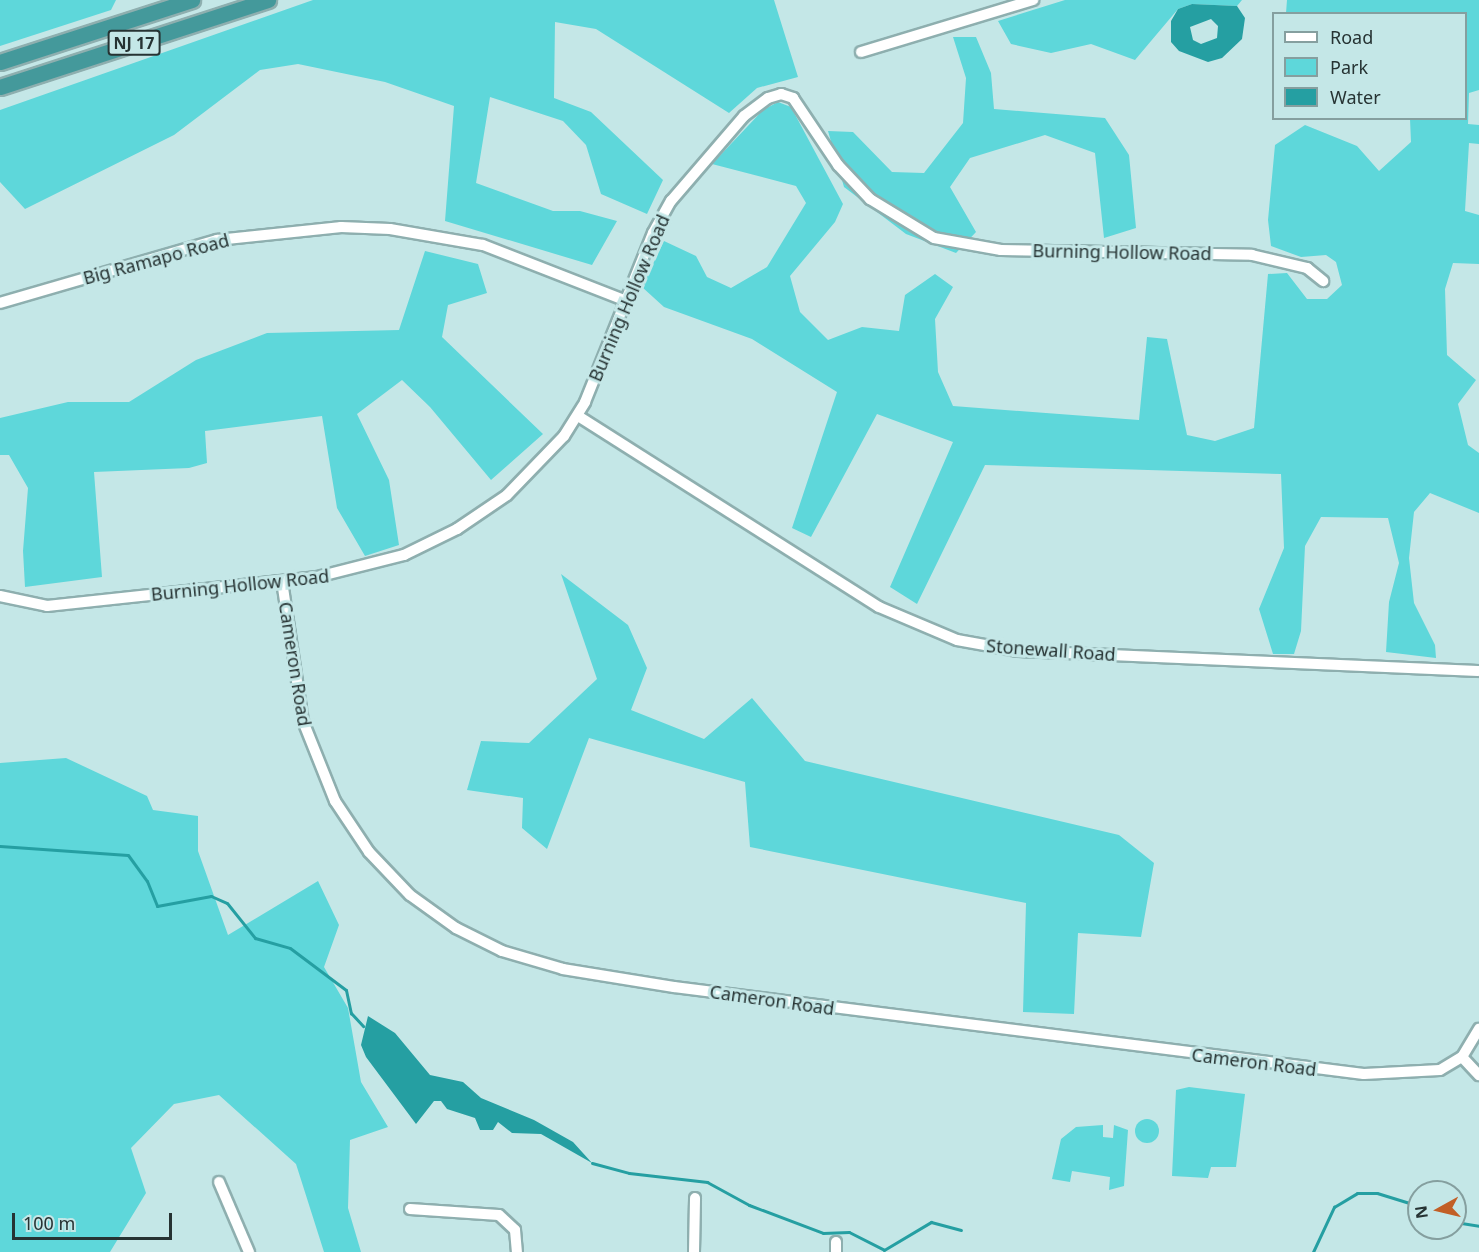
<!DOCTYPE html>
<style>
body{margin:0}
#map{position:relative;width:1479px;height:1252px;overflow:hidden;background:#c4e7e7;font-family:"Noto Sans",sans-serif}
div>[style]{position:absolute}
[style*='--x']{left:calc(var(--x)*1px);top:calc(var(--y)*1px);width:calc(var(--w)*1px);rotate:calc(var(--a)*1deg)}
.green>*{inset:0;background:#5ed7da}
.round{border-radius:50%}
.water>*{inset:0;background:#259fa2}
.stream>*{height:3px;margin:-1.5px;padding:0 1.5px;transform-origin:1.5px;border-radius:1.5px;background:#259fa2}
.roads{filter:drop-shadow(2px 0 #8eafaf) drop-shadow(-2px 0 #8eafaf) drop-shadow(0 2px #8eafaf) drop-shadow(0 -2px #8eafaf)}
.minor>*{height:10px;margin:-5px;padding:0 5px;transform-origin:5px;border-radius:5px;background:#fff}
.highway>*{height:15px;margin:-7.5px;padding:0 7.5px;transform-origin:7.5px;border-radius:7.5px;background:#44999b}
span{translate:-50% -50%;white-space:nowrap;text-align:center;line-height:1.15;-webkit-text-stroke:6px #c4e7e7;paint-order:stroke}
.shield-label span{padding:2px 4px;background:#c4e7e7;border:2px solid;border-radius:4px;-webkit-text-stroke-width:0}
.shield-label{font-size:16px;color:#263333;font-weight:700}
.street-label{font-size:18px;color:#263333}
.legend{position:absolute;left:1272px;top:12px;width:195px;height:108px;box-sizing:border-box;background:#c4e7e7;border:2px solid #859f9f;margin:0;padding:8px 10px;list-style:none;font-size:18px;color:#263333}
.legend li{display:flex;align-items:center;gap:12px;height:30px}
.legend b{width:30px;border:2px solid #859f9f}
.north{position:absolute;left:1407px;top:1180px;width:60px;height:60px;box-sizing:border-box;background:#c4e7e7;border:2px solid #859f9f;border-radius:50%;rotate:262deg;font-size:16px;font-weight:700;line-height:24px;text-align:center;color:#263333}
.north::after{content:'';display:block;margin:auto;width:21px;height:27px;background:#c25f26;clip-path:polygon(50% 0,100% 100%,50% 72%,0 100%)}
.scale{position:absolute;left:12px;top:1213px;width:160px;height:27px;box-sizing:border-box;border:3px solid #263333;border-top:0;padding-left:8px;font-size:18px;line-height:21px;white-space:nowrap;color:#263333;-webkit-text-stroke:4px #c4e7e7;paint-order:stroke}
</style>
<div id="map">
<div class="green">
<div style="clip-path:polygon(0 0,116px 0,111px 10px,0 46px)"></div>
<div style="clip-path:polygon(313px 0,774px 0,798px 77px,757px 88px,729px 113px,596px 29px,555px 22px,554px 98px,591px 112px,663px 180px,647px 214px,601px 194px,586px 145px,563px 121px,490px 97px,476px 183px,553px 211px,580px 211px,617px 221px,592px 265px,445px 221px,454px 106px,385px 82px,298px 64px,260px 70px,174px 135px,25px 209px,0 182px,0 110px)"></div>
<div style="clip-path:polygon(1065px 0,1242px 0,1237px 6px,1192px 4px,1178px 9px,1135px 60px,1091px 44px,1051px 53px,1011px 44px,998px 21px)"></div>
<div style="clip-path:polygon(1287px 0,1479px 0,1479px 90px,1469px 93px,1468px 124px,1479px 125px,1479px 144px,1469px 143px,1465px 211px,1479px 215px,1479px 264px,1453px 263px,1445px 289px,1447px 355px,1476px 380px,1458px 404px,1468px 445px,1479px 453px,1479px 513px,1430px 493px,1414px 512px,1409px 558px,1414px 603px,1435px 645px,1436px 658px,1386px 652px,1389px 602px,1399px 563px,1388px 518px,1321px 517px,1305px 546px,1301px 631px,1294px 654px,1273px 654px,1259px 609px,1284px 548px,1281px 474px,985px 465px,917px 604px,890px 587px,953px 442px,877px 414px,811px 537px,792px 528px,837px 392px,752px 339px,664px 307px,642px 287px,664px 241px,696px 256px,707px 277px,731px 288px,767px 267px,806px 203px,796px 186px,712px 164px,763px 110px,778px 102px,791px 107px,843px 204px,835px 222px,790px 276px,800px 312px,828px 340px,862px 327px,899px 331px,905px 295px,935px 274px,953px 287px,935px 319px,938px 372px,953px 406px,1139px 420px,1147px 337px,1167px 339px,1187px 435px,1215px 441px,1254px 428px,1268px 274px,1287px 273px,1307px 299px,1327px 299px,1342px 285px,1336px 262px,1326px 255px,1301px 257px,1271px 246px,1268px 220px,1275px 145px,1305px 125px,1357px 146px,1379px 171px,1411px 142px,1410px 119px,1466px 118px,1466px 14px,1286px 13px)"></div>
<div style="clip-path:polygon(953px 37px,976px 37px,991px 73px,994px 109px,1105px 118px,1129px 155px,1136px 228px,1104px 238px,1095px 153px,1045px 135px,970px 158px,950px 187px,976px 232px,956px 253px,906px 234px,844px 187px,828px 131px,853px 132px,892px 172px,924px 173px,963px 123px,966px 78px)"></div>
<div style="clip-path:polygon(425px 251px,478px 264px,487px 293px,448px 305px,442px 337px,543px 434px,491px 480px,430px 407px,402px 380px,357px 414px,389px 480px,399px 545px,365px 556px,337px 508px,322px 416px,205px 431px,207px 463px,189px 468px,94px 472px,102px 577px,25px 587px,23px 551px,28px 488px,9px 455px,0 455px,0 418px,68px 402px,129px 402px,196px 360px,267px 333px,399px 330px)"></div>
<div style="clip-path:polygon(561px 574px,628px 625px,647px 668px,631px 710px,704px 739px,752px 698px,805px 761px,1119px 835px,1154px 863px,1141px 937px,1078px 933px,1074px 1014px,1023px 1012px,1026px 903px,750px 847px,745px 782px,589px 738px,547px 849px,522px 828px,523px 798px,467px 790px,481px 741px,529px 743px,597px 679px)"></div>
<div style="clip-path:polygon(66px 758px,147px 796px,153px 810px,198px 816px,198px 851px,228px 935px,318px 881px,339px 925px,324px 967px,348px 1008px,361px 1082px,388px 1127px,350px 1140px,348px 1208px,361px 1252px,324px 1252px,296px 1164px,219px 1095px,174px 1104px,131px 1148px,146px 1193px,110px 1252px,0 1252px,0 763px)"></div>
<div style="clip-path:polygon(1189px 1087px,1245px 1094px,1236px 1167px,1211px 1167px,1208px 1178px,1172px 1176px,1176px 1090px)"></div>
<div class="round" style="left:1135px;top:1119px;width:24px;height:24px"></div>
<div style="clip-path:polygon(1103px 1125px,1103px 1137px,1113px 1138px,1114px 1125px,1128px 1130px,1124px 1186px,1109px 1190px,1110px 1177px,1072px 1171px,1070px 1182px,1052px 1179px,1061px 1139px,1076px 1127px)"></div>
</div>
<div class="water">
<div style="clip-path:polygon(evenodd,1192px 4px,1237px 6px,1245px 18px,1242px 39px,1222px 58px,1208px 62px,1179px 51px,1171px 42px,1171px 21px,1178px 9px,1192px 4px,1211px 19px,1218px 26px,1217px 38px,1201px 44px,1193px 40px,1190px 27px,1211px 19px)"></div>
<div style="clip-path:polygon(368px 1016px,395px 1033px,430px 1075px,463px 1082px,481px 1098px,534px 1120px,573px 1142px,592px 1163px,541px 1134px,512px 1133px,498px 1122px,493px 1130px,480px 1130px,475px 1118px,447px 1109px,441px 1101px,434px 1101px,416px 1124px,366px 1057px,361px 1045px)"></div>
</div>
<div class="stream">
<div style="--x:0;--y:846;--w:128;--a:4"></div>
<div style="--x:128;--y:855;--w:32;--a:54"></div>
<div style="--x:147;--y:881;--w:27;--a:68"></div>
<div style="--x:157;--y:906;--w:55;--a:-10.5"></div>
<div style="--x:211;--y:896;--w:17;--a:24"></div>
<div style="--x:227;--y:903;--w:45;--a:51.3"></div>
<div style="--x:255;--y:938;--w:36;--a:16"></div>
<div style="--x:290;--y:948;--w:70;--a:36.9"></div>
<div style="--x:346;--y:990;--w:24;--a:78"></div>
<div style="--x:351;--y:1013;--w:18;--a:47"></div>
<div style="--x:592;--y:1163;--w:38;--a:15"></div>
<div style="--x:629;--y:1173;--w:79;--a:6.6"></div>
<div style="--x:707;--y:1182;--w:48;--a:28.7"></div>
<div style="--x:749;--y:1205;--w:79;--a:20.7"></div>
<div style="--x:823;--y:1233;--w:26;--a:-2"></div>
<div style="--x:849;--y:1232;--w:39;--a:27"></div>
<div style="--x:884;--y:1250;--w:55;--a:-30.8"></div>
<div style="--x:931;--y:1222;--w:31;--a:15"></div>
<div style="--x:1455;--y:1222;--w:24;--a:9"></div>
<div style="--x:1313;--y:1252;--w:50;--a:-65"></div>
<div style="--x:1334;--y:1207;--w:27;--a:-31"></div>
<div style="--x:1357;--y:1193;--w:20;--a:0"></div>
<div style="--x:1377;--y:1193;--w:44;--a:17.2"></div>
</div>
<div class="roads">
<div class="minor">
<div style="--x:861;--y:52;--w:180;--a:-16.8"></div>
<div style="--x:0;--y:303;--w:226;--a:-16.2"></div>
<div style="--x:217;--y:240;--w:125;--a:-6"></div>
<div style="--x:341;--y:227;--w:49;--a:2.3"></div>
<div style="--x:390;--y:229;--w:94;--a:9.8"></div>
<div style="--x:483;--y:245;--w:155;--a:21.3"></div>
<div style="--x:578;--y:416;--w:356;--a:32.4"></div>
<div style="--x:879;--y:607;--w:85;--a:22.9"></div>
<div style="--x:957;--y:640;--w:62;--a:10.2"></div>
<div style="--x:1018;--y:651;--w:461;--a:2.5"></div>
<div style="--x:282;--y:581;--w:142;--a:81.5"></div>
<div style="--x:303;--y:721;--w:86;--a:68.2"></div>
<div style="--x:335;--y:801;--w:61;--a:56.3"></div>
<div style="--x:369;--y:852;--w:59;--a:46.4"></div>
<div style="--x:410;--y:895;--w:57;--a:35.7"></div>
<div style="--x:456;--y:928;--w:51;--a:26.6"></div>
<div style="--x:502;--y:951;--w:64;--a:16.4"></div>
<div style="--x:563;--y:969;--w:112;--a:9.2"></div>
<div style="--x:674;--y:987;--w:695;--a:7.19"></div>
<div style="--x:1364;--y:1074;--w:76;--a:-3"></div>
<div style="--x:1440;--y:1070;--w:26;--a:-31"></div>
<div style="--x:1462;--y:1057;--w:33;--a:-59"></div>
<div style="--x:0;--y:596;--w:48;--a:12"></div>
<div style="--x:47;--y:606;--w:272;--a:-6.1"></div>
<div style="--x:317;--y:577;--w:90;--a:-14.2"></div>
<div style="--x:404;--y:555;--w:59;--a:-26.1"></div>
<div style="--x:457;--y:529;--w:60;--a:-34.2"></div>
<div style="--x:507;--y:495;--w:82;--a:-46"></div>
<div style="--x:564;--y:436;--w:40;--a:-58"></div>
<div style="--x:585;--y:402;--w:182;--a:-68.1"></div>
<div style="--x:653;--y:233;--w:37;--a:-61"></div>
<div style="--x:671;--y:201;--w:112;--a:-49.3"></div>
<div style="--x:744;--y:116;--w:30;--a:-37"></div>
<div style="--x:768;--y:98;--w:14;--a:-17"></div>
<div style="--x:781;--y:94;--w:13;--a:18"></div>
<div style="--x:793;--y:98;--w:81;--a:56.1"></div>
<div style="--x:838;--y:165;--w:47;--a:46.7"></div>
<div style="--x:870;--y:199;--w:75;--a:31.4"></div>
<div style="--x:934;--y:238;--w:68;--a:10.2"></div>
<div style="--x:1001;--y:250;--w:251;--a:1.1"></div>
<div style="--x:1252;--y:255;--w:57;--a:13.3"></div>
<div style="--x:1307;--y:268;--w:21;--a:39"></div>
<div style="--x:1462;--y:1057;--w:25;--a:47"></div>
<div style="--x:219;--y:1182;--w:76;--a:66.8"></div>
<div style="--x:410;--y:1209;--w:89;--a:3.9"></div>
<div style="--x:499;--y:1215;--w:22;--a:43"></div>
<div style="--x:515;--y:1230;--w:22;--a:85"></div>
<div style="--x:694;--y:1252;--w:54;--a:-88.9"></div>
<div style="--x:836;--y:1252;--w:10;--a:-90"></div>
</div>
<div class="highway">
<div style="--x:0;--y:62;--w:202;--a:-17.9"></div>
<div style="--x:0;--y:87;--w:282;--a:-18"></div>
</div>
</div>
<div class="shield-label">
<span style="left:134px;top:43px">NJ 17</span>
</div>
<div class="street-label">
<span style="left:1122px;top:252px;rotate:1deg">Burning Hollow Road</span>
<span style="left:156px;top:259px;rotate:-15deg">Big Ramapo Road</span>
<span style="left:629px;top:298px;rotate:-67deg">Burning Hollow Road</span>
<span style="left:240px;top:585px;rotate:-6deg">Burning Hollow Road</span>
<span style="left:1051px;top:650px;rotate:4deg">Stonewall Road</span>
<span style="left:295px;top:664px;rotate:81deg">Cameron Road</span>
<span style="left:772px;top:1000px;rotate:8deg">Cameron Road</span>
<span style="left:1254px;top:1062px;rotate:7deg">Cameron Road</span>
</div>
<ul class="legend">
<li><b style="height:8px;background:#fff"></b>Road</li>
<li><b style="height:16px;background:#5ed7da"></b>Park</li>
<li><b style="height:16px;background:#259fa2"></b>Water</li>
</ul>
<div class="north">N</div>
<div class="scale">100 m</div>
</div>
